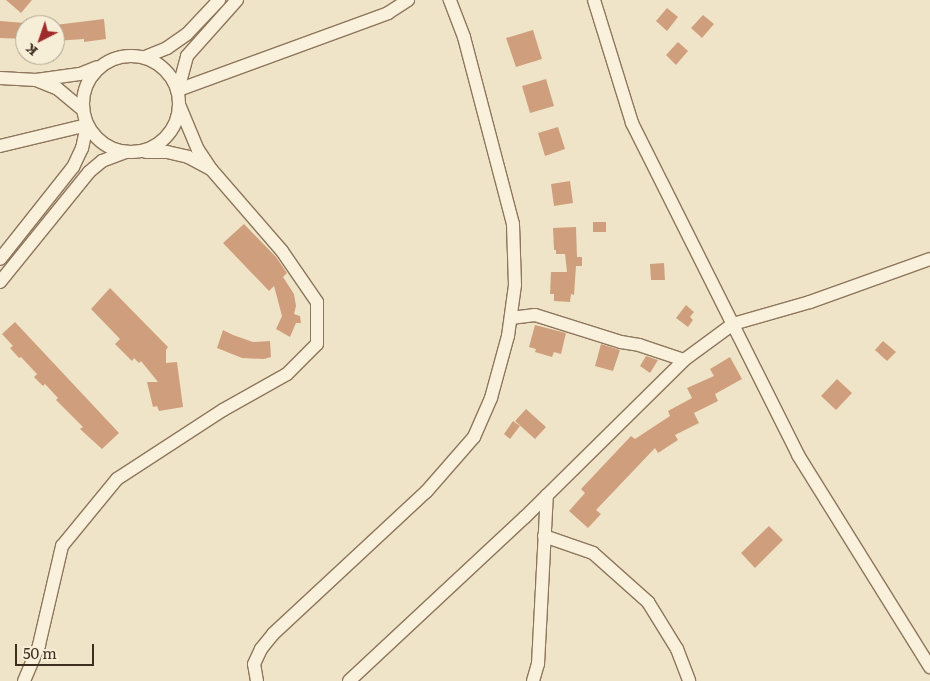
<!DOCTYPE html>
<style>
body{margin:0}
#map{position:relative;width:930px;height:681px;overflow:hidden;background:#f0e4c8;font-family:Literata,serif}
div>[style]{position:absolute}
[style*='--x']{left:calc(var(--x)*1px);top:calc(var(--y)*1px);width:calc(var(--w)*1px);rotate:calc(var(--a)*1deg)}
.building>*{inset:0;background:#cf9f7d}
.roads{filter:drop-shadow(1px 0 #8d765c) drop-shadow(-1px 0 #8d765c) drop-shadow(0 1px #8d765c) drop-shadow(0 -1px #8d765c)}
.minor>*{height:12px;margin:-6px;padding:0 6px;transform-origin:6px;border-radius:6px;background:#faf1dc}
.minor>.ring{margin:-6px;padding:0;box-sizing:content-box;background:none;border:12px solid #faf1dc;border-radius:50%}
span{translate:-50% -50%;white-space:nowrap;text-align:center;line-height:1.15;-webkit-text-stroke:5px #f7eed8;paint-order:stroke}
.north{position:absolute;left:15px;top:15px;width:50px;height:50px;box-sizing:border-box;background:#f7eed8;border:1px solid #ada18e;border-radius:50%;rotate:221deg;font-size:14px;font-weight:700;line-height:20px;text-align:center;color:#3d2e20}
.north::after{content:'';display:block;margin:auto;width:18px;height:22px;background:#9e2a2b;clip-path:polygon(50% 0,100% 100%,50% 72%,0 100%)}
.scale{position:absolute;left:15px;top:644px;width:79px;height:22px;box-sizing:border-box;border:2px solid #3d2e20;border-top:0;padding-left:6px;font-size:15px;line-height:18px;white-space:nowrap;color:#3d2e20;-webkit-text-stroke:4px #f7eed8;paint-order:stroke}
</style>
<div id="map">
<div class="building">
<div style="clip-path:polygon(6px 0,32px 0,21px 13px)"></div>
<div style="clip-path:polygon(667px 8px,678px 17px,667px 31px,656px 21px)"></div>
<div style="clip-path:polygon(703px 15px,714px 24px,702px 38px,691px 28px)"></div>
<div style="clip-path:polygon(104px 19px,106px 39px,84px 42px,84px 39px,55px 41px,55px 25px)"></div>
<div style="clip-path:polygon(0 21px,25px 23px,25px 39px,0 38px)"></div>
<div style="clip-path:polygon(533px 30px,542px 59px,516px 67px,506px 38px)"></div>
<div style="clip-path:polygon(678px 42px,688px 51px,676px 65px,666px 55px)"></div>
<div style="clip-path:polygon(546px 79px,554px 106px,530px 113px,522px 86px)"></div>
<div style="clip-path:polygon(558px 127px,565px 149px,545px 156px,538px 133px)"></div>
<div style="clip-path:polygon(570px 181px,573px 203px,554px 206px,551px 184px)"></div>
<div style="clip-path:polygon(593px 222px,606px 222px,606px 232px,593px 232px)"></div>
<div style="clip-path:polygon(244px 224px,276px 257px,287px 273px,283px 277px,294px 294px,296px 306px,294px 314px,300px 316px,301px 323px,296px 323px,290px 337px,276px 329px,282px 316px,274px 286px,269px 291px,223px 243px)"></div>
<div style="clip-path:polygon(576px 227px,577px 257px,582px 257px,582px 266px,576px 266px,574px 295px,571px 294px,570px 302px,554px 301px,554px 294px,550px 294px,551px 272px,567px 272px,565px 254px,556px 254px,556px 250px,554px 250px,553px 228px)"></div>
<div style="clip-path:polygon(664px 263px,665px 280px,651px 280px,650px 264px)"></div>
<div style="clip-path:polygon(110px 288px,168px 347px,166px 350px,166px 363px,177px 362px,183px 407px,159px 411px,157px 406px,153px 407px,147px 382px,158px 382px,141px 361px,139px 363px,134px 358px,132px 361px,115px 344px,120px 339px,91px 309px)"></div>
<div style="clip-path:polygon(686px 305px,694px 312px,690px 317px,693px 320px,688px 327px,676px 318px)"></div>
<div style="clip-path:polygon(15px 322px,119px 433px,102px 449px,80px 429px,83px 427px,56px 400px,58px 398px,45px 384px,43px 386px,34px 377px,37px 374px,21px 357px,19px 358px,10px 348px,13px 346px,2px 334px)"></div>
<div style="clip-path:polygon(535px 325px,566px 333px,561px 354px,554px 352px,552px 357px,535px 352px,536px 349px,529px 347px)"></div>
<div style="clip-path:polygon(223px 330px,233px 335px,253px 342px,270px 341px,271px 357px,264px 359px,242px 358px,217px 348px)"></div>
<div style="clip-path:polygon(883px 341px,896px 352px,887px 361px,875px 350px)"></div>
<div style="clip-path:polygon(601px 344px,620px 350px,613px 371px,595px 366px)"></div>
<div style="clip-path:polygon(646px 356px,658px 360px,650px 373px,640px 366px)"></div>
<div style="clip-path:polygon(730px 357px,742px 379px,715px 394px,718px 401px,694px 413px,699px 423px,675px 435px,678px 440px,658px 453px,655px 448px,596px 510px,601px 514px,588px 528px,569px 511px,585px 493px,581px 489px,631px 436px,635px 439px,670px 416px,668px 411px,692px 398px,687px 388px,714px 376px,710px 369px)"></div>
<div style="clip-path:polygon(837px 379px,852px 393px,836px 410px,821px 396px)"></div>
<div style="clip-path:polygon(526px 409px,546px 427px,535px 439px,515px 421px)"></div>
<div style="clip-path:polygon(513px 421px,520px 426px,510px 439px,504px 434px)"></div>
<div style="clip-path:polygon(769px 526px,783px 540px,755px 568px,741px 553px)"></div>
</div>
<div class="roads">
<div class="minor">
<div style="--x:594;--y:0;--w:129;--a:72.8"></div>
<div style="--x:632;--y:123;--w:371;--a:63.4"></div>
<div style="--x:798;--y:455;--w:250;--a:58.1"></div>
<div class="ring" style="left:83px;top:56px;width:84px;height:84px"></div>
<div style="--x:145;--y:57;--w:24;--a:-22"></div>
<div style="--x:167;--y:48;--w:24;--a:-35"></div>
<div style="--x:187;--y:34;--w:47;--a:-46.7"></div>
<div style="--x:0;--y:78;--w:36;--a:3"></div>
<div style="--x:178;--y:90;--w:224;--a:-20.1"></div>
<div style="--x:388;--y:13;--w:24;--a:-33"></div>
<div style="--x:178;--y:90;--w:35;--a:-75"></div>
<div style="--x:187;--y:56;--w:75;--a:-48.2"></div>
<div style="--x:83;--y:110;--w:33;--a:-140"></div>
<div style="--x:58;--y:89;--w:24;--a:-158"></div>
<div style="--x:36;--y:80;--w:44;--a:-7.8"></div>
<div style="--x:80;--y:74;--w:18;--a:-22"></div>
<div style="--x:0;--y:146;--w:89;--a:-13.6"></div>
<div style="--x:87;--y:125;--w:24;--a:102"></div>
<div style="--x:82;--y:148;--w:21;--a:115"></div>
<div style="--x:73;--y:167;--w:117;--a:128.4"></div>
<div style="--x:146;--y:152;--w:21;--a:0"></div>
<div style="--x:167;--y:152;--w:22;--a:13"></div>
<div style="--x:188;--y:157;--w:26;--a:28"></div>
<div style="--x:211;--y:169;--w:23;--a:-124"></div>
<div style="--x:198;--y:150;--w:47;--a:-112.7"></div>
<div style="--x:0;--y:282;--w:141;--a:-51"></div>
<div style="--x:89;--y:172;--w:17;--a:-40"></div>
<div style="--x:102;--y:161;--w:25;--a:-21"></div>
<div style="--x:511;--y:318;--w:24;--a:-7"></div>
<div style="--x:535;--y:315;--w:90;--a:17.4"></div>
<div style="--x:621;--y:342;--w:18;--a:9"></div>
<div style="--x:639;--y:345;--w:47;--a:18.4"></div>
<div style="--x:544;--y:536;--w:52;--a:19.1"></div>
<div style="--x:593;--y:553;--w:74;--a:41.7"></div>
<div style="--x:648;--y:602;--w:55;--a:58.3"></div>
<div style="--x:677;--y:649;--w:34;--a:69"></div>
<div style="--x:24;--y:681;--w:39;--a:-67"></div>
<div style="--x:39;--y:645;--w:102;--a:-76.9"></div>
<div style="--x:62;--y:546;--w:87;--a:-50.6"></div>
<div style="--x:117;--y:479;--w:126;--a:-33.1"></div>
<div style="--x:223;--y:410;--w:73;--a:-29.4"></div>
<div style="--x:287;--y:374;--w:42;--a:-45"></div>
<div style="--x:317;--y:344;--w:42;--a:-90"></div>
<div style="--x:317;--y:302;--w:62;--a:-124.5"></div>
<div style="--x:282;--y:251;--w:108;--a:-130.9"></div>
<div style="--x:257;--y:681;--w:17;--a:-100"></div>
<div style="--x:254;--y:664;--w:17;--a:-65"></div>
<div style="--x:261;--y:649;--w:19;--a:-51"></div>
<div style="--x:273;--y:634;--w:209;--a:-42.9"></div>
<div style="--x:426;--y:492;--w:73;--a:-48.9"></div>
<div style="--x:474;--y:437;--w:43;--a:-66.4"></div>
<div style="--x:491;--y:398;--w:64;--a:-74.7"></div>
<div style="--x:508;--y:336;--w:51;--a:-82.2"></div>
<div style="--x:515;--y:285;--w:61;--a:-91.9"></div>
<div style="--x:513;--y:224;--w:193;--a:-104.7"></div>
<div style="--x:464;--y:37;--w:40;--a:-111"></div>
<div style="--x:349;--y:681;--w:241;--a:-43"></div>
<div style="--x:525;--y:517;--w:223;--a:-44.6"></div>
<div style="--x:684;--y:360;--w:61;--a:-36.3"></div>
<div style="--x:733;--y:324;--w:80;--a:-15.9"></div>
<div style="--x:810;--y:302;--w:127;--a:-19.7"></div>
<div style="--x:533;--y:681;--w:18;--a:-74"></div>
<div style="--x:538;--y:664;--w:169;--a:-87"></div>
</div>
</div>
<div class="north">K</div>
<div class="scale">50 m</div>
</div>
